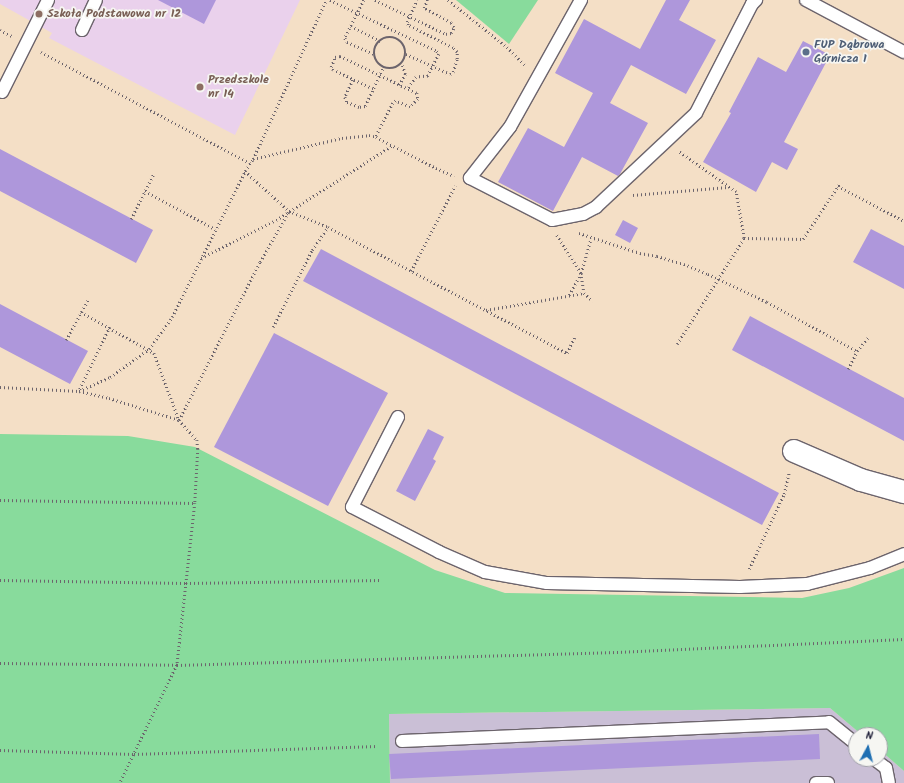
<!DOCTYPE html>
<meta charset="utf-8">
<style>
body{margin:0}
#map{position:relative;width:904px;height:783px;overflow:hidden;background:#f4dfc6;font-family:Kalam,sans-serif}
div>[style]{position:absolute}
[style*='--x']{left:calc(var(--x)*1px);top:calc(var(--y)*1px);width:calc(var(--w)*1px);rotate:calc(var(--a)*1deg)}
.built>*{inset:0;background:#ead1ec}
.industrial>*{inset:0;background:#cabfd6}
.green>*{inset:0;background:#88db9c}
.building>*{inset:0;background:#ae97db}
.path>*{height:2.5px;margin-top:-1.25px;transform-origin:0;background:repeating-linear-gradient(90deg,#6c646c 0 1px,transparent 0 4px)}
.path>.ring{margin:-1.25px;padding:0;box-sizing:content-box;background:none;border:2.5px solid #6c646c;border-radius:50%}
.roads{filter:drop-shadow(1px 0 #6c646c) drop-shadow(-1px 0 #6c646c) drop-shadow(0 1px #6c646c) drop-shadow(0 -1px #6c646c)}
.lane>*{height:12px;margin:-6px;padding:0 6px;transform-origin:6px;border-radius:6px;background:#fff}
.street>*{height:22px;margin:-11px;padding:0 11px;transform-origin:11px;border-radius:11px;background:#fff}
.dots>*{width:11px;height:11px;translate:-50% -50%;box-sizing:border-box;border:2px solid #f6f6f2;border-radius:50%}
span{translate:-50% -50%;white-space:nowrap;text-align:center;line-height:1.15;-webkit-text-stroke:3.5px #f6f6f2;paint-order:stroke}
.education-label{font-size:12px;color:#785e54;font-weight:700}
.left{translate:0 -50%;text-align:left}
.service-label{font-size:12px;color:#4e5e75;font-weight:700}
.north{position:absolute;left:848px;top:727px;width:40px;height:40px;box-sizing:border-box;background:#f6f6f2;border:1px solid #a1a1a9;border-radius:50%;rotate:7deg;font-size:11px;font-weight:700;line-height:16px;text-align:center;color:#22223b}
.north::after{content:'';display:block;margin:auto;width:14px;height:18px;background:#1f6fb2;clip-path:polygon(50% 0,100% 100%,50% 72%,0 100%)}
</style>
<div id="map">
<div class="built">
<div style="clip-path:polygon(0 0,300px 0,235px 135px,49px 38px,52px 33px,0 4px)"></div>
</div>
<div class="industrial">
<div style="clip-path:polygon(830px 708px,862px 735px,856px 735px,856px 759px,880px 759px,880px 750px,904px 771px,904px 783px,390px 783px,389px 714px)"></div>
</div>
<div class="green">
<div style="clip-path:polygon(456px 0,538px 0,509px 44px)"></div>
<div style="clip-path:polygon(0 434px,128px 436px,195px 447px,435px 570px,505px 593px,802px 598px,849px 588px,904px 568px,904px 771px,880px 750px,880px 735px,862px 735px,830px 708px,389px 714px,390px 783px,0 783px)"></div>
</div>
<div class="building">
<div style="clip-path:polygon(158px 0,216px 0,204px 24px)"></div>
<div style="clip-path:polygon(666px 0,690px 0,679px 20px,716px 40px,686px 94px,631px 65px,610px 103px,648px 123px,620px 174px,618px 176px,582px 157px,553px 211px,498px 182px,528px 128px,564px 147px,593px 93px,555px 73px,584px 19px,640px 49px)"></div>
<div style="clip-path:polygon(803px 41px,830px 55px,784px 142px,798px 149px,787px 170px,772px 162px,756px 192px,703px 162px,731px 113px,729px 112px,758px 57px,786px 72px)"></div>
<div style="clip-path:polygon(0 149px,153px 230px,136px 263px,0 191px)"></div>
<div style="clip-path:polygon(623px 220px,638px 228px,630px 243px,615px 235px)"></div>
<div style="clip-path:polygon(871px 229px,904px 246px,904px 289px,853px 262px)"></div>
<div style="clip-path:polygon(321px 249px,779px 493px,762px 525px,303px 281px)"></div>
<div style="clip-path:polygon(0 304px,88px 351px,70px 384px,0 347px)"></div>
<div style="clip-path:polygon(750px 316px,904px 398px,904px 441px,732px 350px)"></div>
<div style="clip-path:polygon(274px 333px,388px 393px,328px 506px,214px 447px)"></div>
<div style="clip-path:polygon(428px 429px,444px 437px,433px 459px,436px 461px,415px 501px,396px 491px)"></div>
<div style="clip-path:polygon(819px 734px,820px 759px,391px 779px,389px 754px)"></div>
</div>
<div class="path">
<div style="--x:330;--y:0;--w:119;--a:25.5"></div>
<div style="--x:437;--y:51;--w:4;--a:56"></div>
<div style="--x:439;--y:54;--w:25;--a:117"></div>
<div style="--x:428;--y:76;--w:12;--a:175"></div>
<div style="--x:416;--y:77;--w:14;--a:124"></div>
<div style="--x:364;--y:0;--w:42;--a:116.6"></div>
<div style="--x:345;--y:38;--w:4;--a:63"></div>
<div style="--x:347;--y:42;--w:30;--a:24"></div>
<div style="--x:375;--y:0;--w:79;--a:25.6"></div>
<div style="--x:446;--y:34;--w:5;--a:-11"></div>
<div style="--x:451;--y:33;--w:7;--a:-63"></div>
<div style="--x:454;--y:27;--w:5;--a:-127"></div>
<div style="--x:451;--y:23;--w:31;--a:-151"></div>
<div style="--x:424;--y:8;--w:9;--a:-69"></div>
<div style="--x:448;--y:0;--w:75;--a:38.5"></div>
<div style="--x:507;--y:47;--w:25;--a:45"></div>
<div style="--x:351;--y:26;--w:34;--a:27"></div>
<div style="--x:0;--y:30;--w:13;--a:27"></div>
<div class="ring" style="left:374px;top:37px;width:29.5px;height:29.5px"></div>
<div style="--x:41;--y:52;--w:237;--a:28"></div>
<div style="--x:406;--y:54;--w:48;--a:24.4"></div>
<div style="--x:450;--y:74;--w:4;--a:-34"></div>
<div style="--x:453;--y:72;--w:14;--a:-73"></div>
<div style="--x:457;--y:59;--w:7;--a:-90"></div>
<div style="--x:457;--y:52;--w:6;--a:-135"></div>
<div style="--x:453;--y:48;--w:51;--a:-152.9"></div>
<div style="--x:408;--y:25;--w:3;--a:-108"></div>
<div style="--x:407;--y:22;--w:24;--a:-66"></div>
<div style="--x:353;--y:80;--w:19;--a:115"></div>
<div style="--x:345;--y:97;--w:5;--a:68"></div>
<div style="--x:347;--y:102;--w:14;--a:21"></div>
<div style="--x:360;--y:107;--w:5;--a:-11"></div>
<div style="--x:365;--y:106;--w:42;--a:-64.7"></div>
<div style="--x:399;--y:85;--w:13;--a:-61"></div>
<div style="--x:405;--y:74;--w:9;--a:-108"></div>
<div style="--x:373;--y:89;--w:44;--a:-154.6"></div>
<div style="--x:333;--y:70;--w:4;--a:-124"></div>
<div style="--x:331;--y:67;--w:11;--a:-68"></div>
<div style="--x:335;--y:57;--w:5;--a:-11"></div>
<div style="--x:340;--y:56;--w:85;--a:25.7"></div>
<div style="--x:417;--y:93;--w:6;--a:81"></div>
<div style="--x:418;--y:99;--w:11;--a:135"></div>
<div style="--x:410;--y:107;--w:15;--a:-157"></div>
<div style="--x:396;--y:101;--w:4;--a:146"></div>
<div style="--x:393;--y:103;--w:38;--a:117"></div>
<div style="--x:253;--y:159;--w:91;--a:-13.3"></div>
<div style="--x:342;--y:138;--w:27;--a:-6"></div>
<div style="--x:369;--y:135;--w:7;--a:16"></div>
<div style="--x:376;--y:137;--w:68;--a:27.3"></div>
<div style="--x:436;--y:168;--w:20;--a:24"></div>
<div style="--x:245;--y:171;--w:59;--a:42.3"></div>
<div style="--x:289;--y:211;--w:42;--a:22.3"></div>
<div style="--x:328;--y:227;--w:270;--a:27.8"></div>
<div style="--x:567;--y:353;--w:19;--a:-65"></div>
<div style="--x:838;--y:186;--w:75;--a:27.9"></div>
<div style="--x:145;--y:191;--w:80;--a:28.5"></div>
<div style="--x:633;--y:195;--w:95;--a:-4.8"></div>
<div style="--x:131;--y:219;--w:51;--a:-63.4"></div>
<div style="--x:579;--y:233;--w:64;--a:18.2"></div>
<div style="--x:640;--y:253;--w:17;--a:10"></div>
<div style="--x:657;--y:256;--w:28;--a:17"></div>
<div style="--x:684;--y:264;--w:26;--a:23"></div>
<div style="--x:708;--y:274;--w:65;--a:25.4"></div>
<div style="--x:767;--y:302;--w:102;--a:28.6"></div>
<div style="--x:557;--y:235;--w:45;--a:57.7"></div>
<div style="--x:581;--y:273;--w:20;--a:81"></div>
<div style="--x:744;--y:238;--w:59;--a:1"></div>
<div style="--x:803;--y:239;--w:67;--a:-56.5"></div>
<div style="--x:201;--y:258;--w:84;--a:-26.9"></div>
<div style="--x:276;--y:220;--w:139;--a:-32.7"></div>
<div style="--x:411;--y:271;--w:96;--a:-62.6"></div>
<div style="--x:569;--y:295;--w:25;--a:-61"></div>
<div style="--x:581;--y:273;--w:36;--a:-74"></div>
<div style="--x:486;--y:310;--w:99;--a:-9.8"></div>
<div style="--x:584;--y:293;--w:12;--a:42"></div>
<div style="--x:81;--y:312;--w:84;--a:29.3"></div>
<div style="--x:154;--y:353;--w:72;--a:69.5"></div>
<div style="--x:179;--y:420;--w:27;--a:48"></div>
<div style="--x:197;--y:440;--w:9;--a:84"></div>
<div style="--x:198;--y:449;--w:54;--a:93.2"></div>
<div style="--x:195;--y:503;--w:163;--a:96.3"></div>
<div style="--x:177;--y:665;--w:131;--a:115.8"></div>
<div style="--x:110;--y:327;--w:71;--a:115.8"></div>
<div style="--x:79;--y:391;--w:31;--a:13"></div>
<div style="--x:109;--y:398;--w:73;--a:17.4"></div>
<div style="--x:273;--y:327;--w:86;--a:-63.1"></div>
<div style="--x:312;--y:250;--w:28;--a:-55"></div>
<div style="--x:66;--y:340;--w:46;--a:-61.2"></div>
<div style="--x:677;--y:344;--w:125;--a:-57.7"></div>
<div style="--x:744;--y:238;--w:47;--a:-99.9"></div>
<div style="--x:736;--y:192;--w:70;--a:-144.9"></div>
<div style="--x:848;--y:369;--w:20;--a:-63"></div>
<div style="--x:857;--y:351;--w:19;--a:-51"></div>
<div style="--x:0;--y:387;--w:79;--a:2.9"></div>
<div style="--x:79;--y:391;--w:34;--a:-24"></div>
<div style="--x:110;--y:377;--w:48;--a:-35.7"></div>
<div style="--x:149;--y:349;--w:39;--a:-54"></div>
<div style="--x:172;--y:317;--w:163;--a:-63.4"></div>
<div style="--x:245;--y:171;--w:14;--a:-56"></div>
<div style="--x:253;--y:159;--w:175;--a:-65.3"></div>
<div style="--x:179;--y:420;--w:178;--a:-62.9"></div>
<div style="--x:260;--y:262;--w:59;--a:-60.4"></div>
<div style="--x:0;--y:500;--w:195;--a:0.9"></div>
<div style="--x:749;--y:569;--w:83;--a:-65"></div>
<div style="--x:784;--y:494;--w:23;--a:-77"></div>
<div style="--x:0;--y:580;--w:186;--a:0.9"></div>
<div style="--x:186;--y:583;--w:196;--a:-0.9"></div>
<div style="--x:0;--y:663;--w:177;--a:0.6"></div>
<div style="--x:177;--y:665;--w:440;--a:-1.7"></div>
<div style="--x:617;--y:652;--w:287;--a:-2.6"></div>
<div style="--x:0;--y:750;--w:134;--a:1.7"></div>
<div style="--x:134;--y:754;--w:244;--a:-1.9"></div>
</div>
<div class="roads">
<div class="lane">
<div style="--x:581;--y:0;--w:145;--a:119.2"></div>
<div style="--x:510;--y:127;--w:65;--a:128.1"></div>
<div style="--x:470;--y:178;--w:92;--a:27.1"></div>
<div style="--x:552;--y:220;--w:32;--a:-11"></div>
<div style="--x:583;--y:214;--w:15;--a:-28"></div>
<div style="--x:596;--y:207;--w:137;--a:-43.2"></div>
<div style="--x:696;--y:113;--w:123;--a:-62.8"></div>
<div style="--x:752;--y:4;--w:6;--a:-45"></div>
<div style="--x:806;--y:0;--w:111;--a:28"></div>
<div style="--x:82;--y:30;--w:33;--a:-65"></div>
<div style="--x:2;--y:92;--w:103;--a:-63.4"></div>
<div style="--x:398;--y:417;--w:101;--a:117.1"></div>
<div style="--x:352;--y:507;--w:98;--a:27.3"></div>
<div style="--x:439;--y:552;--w:50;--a:23.5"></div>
<div style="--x:485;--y:572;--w:63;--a:10.1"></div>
<div style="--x:547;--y:583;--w:193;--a:1.2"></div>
<div style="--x:740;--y:587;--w:67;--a:-2.6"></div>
<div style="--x:807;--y:584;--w:65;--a:-14.3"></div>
<div style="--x:870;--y:568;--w:37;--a:-22"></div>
<div style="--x:402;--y:741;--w:427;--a:-2.5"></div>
<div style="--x:829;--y:722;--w:35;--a:39"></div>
<div style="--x:874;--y:759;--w:15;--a:37"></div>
<div style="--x:886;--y:768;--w:15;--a:79"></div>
<div style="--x:816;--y:783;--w:12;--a:0"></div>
</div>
<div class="street">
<div style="--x:794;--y:451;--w:73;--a:23.4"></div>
<div style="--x:861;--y:480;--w:45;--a:15.6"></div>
</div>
</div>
<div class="dots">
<div style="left:39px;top:14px;background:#8d6e63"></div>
<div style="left:806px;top:52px;background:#5c6f8a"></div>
<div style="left:200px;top:87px;background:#8d6e63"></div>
</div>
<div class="education-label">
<span class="left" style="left:47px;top:14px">Szkoła Podstawowa nr 12</span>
<span class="left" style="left:208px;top:87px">Przedszkole<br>nr 14</span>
</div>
<div class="service-label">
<span class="left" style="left:814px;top:52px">FUP Dąbrowa<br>Górnicza 1</span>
</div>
<div class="north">N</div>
</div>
